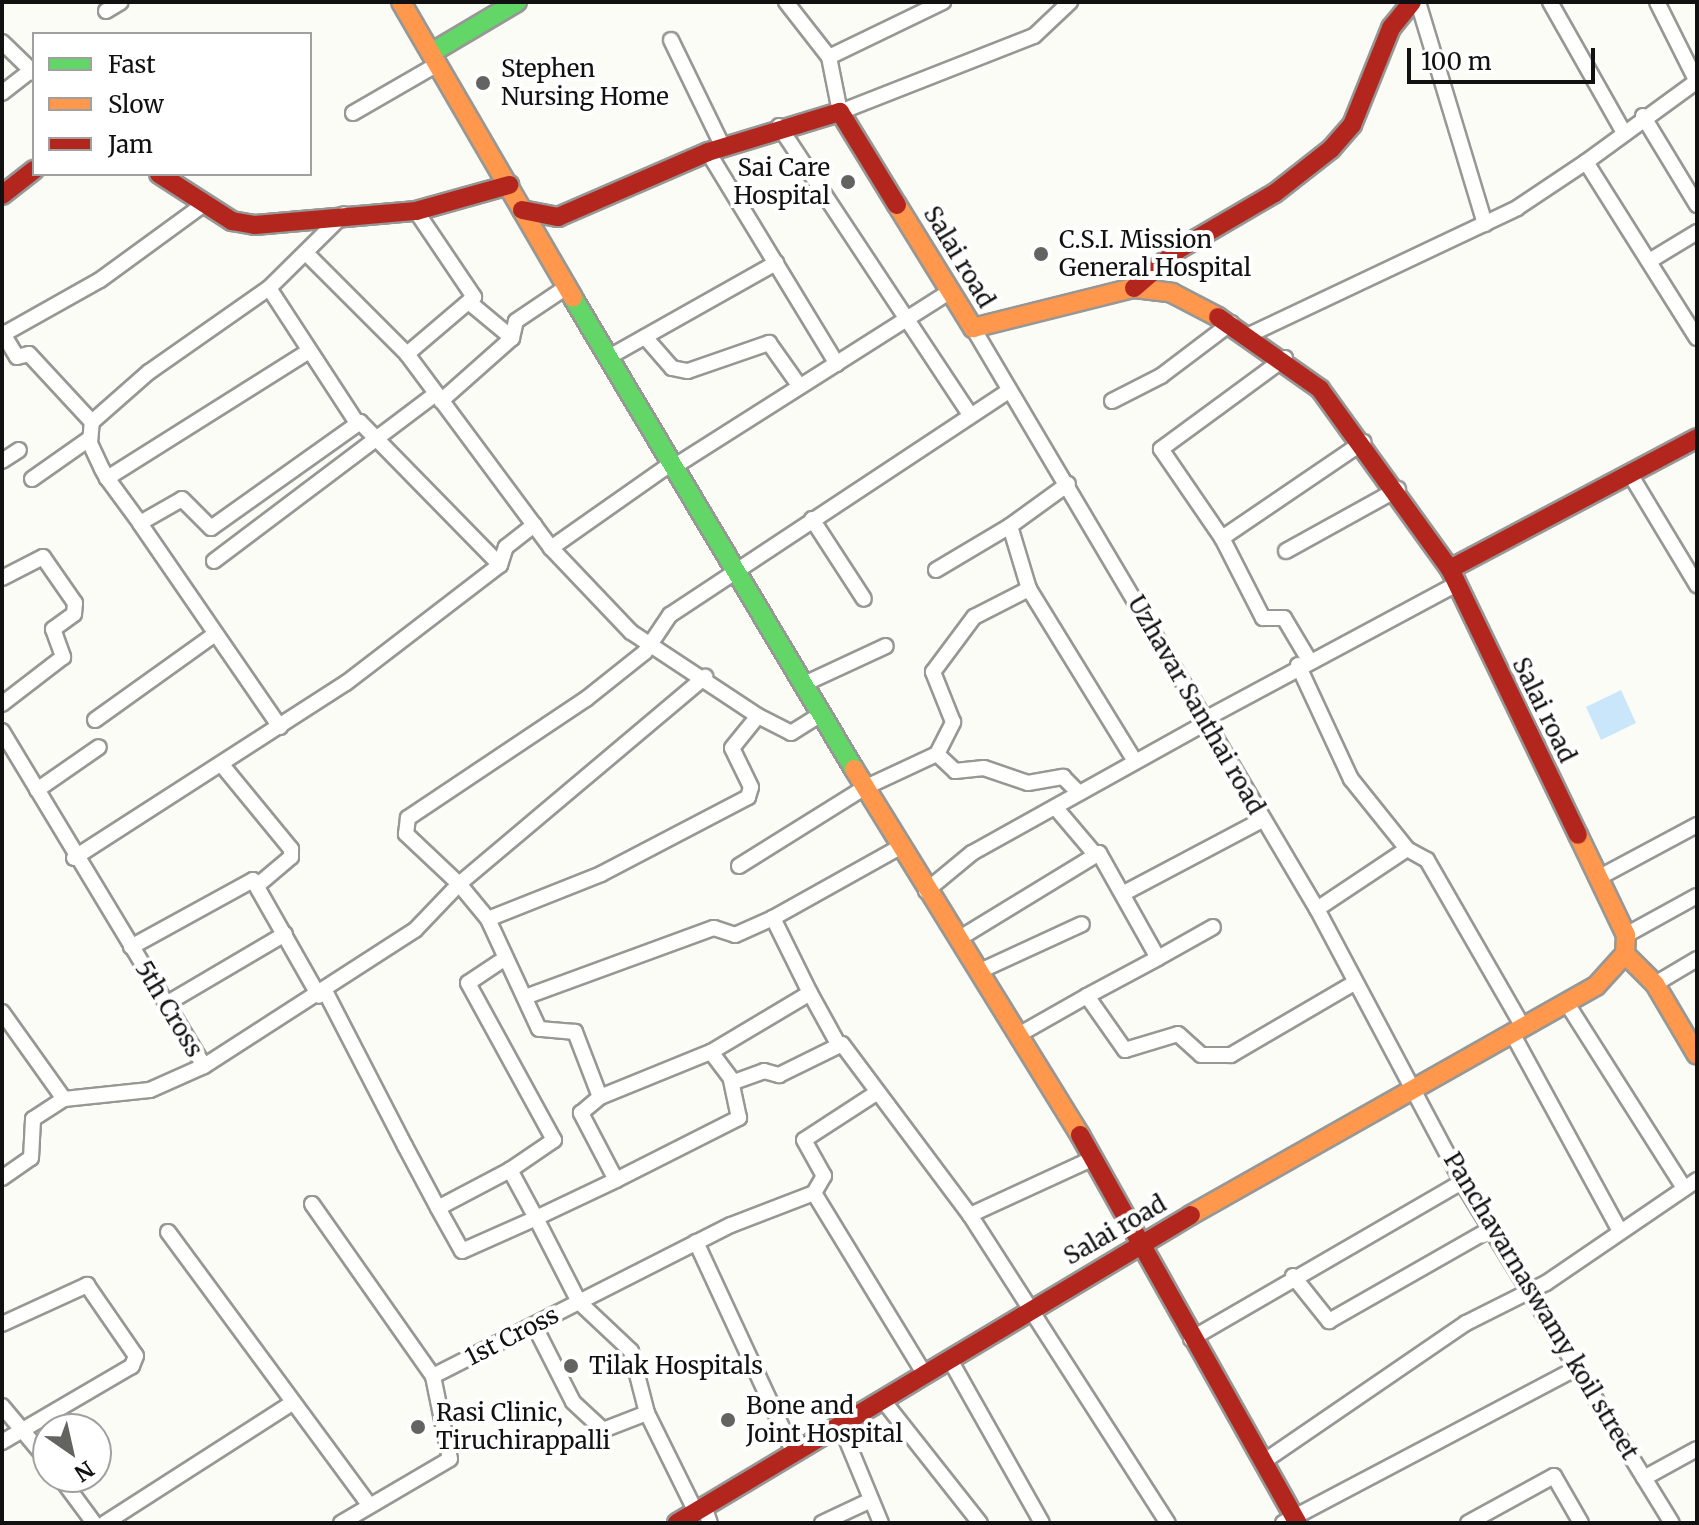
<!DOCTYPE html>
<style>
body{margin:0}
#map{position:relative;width:1699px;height:1525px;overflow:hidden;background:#fcfcf7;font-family:Merriweather,serif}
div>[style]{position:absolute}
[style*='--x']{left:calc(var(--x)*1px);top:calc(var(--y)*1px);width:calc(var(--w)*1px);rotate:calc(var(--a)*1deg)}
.water>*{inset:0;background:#cae6fa}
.roads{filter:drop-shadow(2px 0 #979795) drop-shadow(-2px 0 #979795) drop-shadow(0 2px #979795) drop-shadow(0 -2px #979795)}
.street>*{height:14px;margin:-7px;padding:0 7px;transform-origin:7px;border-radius:7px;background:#fffffe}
.fast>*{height:18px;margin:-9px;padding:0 9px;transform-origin:9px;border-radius:9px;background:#63d668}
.slow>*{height:18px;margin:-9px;padding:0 9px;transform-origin:9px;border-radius:9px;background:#ff974d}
.jam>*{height:18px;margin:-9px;padding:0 9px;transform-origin:9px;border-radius:9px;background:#b3261e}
.dots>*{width:22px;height:22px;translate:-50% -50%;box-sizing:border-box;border:4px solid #fff;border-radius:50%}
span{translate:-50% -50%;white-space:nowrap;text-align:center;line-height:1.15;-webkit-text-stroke:8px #fff;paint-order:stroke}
.poi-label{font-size:24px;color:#111}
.left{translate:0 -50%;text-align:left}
.right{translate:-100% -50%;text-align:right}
.street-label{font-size:24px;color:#111}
.frame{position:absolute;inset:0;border:4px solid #111;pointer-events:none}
.legend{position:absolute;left:32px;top:32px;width:280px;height:144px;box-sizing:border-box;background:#fff;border:2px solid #a0a0a0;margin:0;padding:10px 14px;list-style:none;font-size:24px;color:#111}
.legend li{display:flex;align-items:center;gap:16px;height:40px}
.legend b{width:40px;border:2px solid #a0a0a0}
.north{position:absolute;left:32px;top:1413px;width:80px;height:80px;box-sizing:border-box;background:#fff;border:2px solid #a0a0a0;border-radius:50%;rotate:146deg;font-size:22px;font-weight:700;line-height:32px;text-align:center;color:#111}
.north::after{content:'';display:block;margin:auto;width:28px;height:36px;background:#636362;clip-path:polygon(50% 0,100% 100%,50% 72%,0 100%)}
.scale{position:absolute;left:1407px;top:48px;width:188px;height:36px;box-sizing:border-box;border:4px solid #111;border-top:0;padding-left:10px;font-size:24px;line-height:28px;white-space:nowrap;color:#111;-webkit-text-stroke:6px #fff;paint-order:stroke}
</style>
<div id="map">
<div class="water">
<div style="clip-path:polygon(1621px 690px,1636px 723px,1601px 740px,1586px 707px)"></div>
</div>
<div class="roads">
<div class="street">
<div style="--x:786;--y:2;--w:70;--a:52"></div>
<div style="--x:829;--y:57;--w:56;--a:78.7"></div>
<div style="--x:840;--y:112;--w:208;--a:-21.4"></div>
<div style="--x:1034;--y:36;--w:50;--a:-43.4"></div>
<div style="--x:1418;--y:2;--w:232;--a:73.2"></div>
<div style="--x:1550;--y:2;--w:148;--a:60.5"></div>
<div style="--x:1657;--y:2;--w:89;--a:63.4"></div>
<div style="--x:106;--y:11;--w:17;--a:-31"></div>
<div style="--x:671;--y:40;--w:119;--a:64.1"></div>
<div style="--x:2;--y:42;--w:45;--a:44.1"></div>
<div style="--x:829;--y:57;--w:127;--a:-25.8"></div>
<div style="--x:2;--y:93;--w:37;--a:-38"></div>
<div style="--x:353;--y:113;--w:98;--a:-30"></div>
<div style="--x:1643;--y:116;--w:104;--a:58.8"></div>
<div style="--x:779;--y:126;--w:344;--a:56.5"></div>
<div style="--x:708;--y:152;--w:248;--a:58.7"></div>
<div style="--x:1586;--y:162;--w:137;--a:-36.1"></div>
<div style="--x:416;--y:211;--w:104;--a:56"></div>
<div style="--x:474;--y:297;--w:88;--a:139.6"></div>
<div style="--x:407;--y:354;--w:242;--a:53.4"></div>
<div style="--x:551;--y:548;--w:116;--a:46.4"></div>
<div style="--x:631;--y:632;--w:152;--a:33.5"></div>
<div style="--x:758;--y:716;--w:37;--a:27"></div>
<div style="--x:791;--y:733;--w:36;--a:-32"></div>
<div style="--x:306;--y:253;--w:143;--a:45"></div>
<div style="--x:1651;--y:260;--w:54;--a:-31.3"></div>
<div style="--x:269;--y:288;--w:161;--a:56.9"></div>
<div style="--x:470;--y:303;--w:55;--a:39.8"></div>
<div style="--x:973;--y:328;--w:675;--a:59.37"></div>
<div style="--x:1317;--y:909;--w:309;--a:62"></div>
<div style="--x:1462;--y:1182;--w:400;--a:58.4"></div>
<div style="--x:2;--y:332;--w:29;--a:59"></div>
<div style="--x:17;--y:357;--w:12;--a:-14"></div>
<div style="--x:29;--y:354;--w:93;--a:47.2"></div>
<div style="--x:1251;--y:334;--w:294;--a:-25.3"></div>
<div style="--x:1517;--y:208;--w:83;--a:-33.7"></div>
<div style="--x:1586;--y:162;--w:208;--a:57.8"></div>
<div style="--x:2;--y:335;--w:112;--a:-29.3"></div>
<div style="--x:100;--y:280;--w:127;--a:-36.1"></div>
<div style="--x:645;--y:337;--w:41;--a:48.9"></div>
<div style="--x:672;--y:368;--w:16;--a:11"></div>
<div style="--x:688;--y:371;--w:86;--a:-19.1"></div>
<div style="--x:769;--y:343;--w:50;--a:54.7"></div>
<div style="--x:309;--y:351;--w:239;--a:147.8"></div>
<div style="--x:107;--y:478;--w:10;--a:-119"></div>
<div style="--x:102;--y:469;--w:29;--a:-115"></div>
<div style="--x:90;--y:443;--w:21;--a:-85"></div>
<div style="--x:92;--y:422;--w:76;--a:-41.3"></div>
<div style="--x:149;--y:372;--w:146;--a:-35"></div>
<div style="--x:269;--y:288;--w:105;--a:-44.6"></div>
<div style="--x:609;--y:357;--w:192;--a:-29.4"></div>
<div style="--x:1285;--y:358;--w:154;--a:143.7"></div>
<div style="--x:1161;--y:449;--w:108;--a:55.6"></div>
<div style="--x:1222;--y:538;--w:90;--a:62.9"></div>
<div style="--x:1263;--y:618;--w:21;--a:0"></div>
<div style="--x:1284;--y:618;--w:49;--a:59.2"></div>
<div style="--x:441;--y:401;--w:95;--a:-41.6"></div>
<div style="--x:512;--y:338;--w:17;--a:-77"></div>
<div style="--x:516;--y:321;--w:63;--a:-33.9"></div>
<div style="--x:1112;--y:401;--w:55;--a:-27"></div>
<div style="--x:1161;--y:376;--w:88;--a:-37.1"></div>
<div style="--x:2;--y:461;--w:20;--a:-33"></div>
<div style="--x:675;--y:466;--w:327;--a:-32.4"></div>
<div style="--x:1630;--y:474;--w:130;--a:58.9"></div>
<div style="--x:107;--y:478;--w:56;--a:53.7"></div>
<div style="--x:32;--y:479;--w:70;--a:-35.1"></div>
<div style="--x:1068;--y:484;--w:72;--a:144.1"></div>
<div style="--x:1010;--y:526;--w:66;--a:73.2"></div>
<div style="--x:1029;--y:589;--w:201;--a:58.4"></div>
<div style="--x:812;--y:519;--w:95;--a:57"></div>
<div style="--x:1222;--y:538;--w:171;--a:-34.2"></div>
<div style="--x:551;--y:548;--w:148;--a:-35.1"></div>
<div style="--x:1286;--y:551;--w:128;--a:-29"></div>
<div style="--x:214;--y:561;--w:278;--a:-37"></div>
<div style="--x:936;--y:570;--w:86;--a:-30.7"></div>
<div style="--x:2;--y:578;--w:46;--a:-27.1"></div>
<div style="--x:43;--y:557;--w:56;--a:55.2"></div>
<div style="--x:75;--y:603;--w:11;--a:95"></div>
<div style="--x:74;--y:614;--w:26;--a:144"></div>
<div style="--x:53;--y:629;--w:30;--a:70"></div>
<div style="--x:63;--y:657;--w:77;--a:142.4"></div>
<div style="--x:1298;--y:665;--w:126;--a:65.1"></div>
<div style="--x:1351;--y:779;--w:90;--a:51.3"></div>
<div style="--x:1407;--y:849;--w:23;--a:29"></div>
<div style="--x:1427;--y:860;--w:193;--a:60.1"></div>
<div style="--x:804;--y:684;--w:90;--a:-24.9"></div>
<div style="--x:1205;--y:719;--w:286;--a:-28.2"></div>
<div style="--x:95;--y:720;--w:148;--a:-35.6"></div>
<div style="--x:280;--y:727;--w:247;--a:-124.5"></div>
<div style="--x:140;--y:523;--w:48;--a:-29.7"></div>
<div style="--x:182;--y:499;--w:41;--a:45"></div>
<div style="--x:211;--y:528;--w:183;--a:-35.4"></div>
<div style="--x:360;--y:422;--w:200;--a:45.6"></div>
<div style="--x:2;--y:731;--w:391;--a:58.9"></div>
<div style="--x:937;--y:754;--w:25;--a:43"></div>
<div style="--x:955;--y:771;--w:29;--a:-6"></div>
<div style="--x:984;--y:768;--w:46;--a:18.8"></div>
<div style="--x:1028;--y:783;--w:36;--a:-10"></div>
<div style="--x:1063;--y:777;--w:21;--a:45"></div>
<div style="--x:222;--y:765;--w:109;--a:50.6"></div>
<div style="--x:291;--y:849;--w:8;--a:90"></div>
<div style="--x:291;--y:857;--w:42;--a:139.8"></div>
<div style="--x:37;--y:790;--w:75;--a:-34.7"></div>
<div style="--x:1055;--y:807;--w:60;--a:49.7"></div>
<div style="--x:74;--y:858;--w:323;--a:-32.8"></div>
<div style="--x:346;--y:683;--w:194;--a:-37.5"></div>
<div style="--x:500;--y:565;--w:19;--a:-72"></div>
<div style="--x:506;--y:547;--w:36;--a:-38"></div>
<div style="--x:739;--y:866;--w:147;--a:-32"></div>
<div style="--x:864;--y:788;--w:81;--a:-25"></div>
<div style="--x:937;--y:754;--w:36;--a:-63"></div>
<div style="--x:953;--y:722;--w:54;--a:-111.8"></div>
<div style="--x:933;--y:672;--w:69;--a:-53.3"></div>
<div style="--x:974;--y:617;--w:62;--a:-27"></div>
<div style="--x:1598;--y:878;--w:112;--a:-28.2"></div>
<div style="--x:926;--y:891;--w:60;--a:-39.6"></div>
<div style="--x:972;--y:853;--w:269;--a:-29.1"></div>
<div style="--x:1126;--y:892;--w:154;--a:-27.9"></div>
<div style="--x:1317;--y:909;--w:108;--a:-33.7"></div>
<div style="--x:488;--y:919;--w:122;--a:-21.7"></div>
<div style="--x:601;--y:874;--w:166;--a:-27.6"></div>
<div style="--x:748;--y:797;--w:10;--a:-73"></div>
<div style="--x:751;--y:787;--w:43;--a:-116"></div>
<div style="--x:732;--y:748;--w:41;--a:-50.9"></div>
<div style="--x:1626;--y:935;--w:81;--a:-28.8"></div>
<div style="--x:960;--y:938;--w:163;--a:-31.4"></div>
<div style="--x:1099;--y:853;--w:120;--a:60.7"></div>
<div style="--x:1158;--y:958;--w:81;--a:151.8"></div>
<div style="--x:131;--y:947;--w:139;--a:-28.8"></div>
<div style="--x:253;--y:880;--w:133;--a:60.4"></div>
<div style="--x:1158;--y:958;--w:63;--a:-29.4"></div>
<div style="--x:504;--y:959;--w:43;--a:146.3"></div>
<div style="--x:468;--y:983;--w:179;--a:61.3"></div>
<div style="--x:554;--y:1140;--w:53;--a:145.7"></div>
<div style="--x:980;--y:971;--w:112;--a:-24.7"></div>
<div style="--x:1655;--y:984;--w:49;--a:-30.8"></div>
<div style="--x:325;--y:991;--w:174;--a:62.7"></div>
<div style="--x:405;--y:1146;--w:70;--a:62"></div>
<div style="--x:438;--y:1208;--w:49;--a:60.8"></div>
<div style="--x:462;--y:1251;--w:81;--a:-24"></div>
<div style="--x:536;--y:1218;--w:55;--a:-118.4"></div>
<div style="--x:510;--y:1170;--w:81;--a:152.2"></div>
<div style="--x:810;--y:993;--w:58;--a:61.2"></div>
<div style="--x:525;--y:997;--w:201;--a:-20.1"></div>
<div style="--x:714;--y:928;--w:22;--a:18"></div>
<div style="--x:735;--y:935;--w:42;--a:-24.1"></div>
<div style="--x:1566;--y:1002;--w:220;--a:57.6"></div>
<div style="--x:166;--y:1004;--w:138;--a:-30.5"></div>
<div style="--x:2;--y:1012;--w:107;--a:54.5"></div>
<div style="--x:1512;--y:1033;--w:223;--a:61.4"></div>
<div style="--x:1020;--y:1034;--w:77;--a:-29.6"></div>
<div style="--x:1087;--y:996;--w:66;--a:54.9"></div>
<div style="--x:1125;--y:1050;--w:55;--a:-16.8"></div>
<div style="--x:1178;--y:1034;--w:31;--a:42"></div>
<div style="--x:1201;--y:1055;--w:30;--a:0"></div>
<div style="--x:1231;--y:1055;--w:143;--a:-30.3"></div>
<div style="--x:711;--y:1052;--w:115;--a:-30.8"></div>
<div style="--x:810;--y:993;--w:84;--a:-116.3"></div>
<div style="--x:773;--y:918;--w:145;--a:-29.2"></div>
<div style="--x:600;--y:1097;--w:120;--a:-22.1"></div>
<div style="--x:711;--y:1052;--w:38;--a:53"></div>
<div style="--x:734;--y:1082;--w:32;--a:-20"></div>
<div style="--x:764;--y:1071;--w:16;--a:15"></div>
<div style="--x:779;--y:1075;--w:70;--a:-26.2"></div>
<div style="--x:842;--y:1044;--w:214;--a:53.2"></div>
<div style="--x:970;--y:1215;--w:136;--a:-24.7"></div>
<div style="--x:2;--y:1178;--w:35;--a:-35"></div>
<div style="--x:31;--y:1158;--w:39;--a:-87"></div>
<div style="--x:33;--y:1119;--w:37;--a:-33"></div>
<div style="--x:64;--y:1099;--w:86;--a:-6"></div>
<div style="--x:150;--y:1090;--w:59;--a:-24"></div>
<div style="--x:204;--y:1066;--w:251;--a:-32.8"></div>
<div style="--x:415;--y:930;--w:64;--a:-46.3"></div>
<div style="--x:459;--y:884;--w:73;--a:-136.7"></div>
<div style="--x:406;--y:834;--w:16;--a:-83"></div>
<div style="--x:408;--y:818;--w:214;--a:-33.8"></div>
<div style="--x:586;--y:699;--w:75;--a:-38.5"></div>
<div style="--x:645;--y:652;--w:45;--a:-56"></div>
<div style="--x:670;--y:615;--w:406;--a:-33.5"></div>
<div style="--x:616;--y:1180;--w:138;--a:-26.8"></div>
<div style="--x:739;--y:1118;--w:39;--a:-102"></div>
<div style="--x:814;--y:1193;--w:211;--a:58.6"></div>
<div style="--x:312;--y:1204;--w:210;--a:54.9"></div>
<div style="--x:970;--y:1215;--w:366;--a:57.3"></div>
<div style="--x:168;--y:1232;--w:340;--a:53.6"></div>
<div style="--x:696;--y:1242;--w:230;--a:65.1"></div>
<div style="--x:1293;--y:1276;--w:58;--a:51.3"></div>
<div style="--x:1329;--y:1321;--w:185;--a:-29.7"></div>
<div style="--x:2;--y:1324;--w:94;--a:-24.6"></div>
<div style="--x:87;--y:1285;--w:86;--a:55.4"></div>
<div style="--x:136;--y:1356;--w:11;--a:112"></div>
<div style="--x:132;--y:1366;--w:151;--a:149.7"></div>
<div style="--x:534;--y:1325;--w:86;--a:63.1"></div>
<div style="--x:573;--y:1402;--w:41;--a:43"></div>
<div style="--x:603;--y:1430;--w:47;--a:-21.1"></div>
<div style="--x:647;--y:1413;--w:110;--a:63.7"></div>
<div style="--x:1191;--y:1339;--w:313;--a:-30.1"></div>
<div style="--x:949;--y:1358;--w:189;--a:60.6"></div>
<div style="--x:882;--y:1399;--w:158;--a:51.7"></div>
<div style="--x:2;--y:1406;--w:72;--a:50.1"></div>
<div style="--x:647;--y:1413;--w:64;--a:-104.5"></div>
<div style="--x:631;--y:1351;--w:71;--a:-136.7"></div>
<div style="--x:579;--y:1302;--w:170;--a:-26.9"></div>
<div style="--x:731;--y:1225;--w:89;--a:-21.1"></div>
<div style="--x:814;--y:1193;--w:20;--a:-60"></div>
<div style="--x:824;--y:1176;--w:41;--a:-119.1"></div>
<div style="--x:804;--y:1140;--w:86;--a:-33.1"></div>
<div style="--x:840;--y:1424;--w:107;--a:67.5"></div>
<div style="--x:1263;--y:1462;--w:246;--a:-34.4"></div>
<div style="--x:1466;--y:1323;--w:89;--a:-26.6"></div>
<div style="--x:1546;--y:1283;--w:183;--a:-34.3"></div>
<div style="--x:60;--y:1477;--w:57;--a:53.5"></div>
<div style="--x:1644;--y:1478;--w:60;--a:-28.7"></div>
<div style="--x:704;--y:1506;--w:18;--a:71"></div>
<div style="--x:105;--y:1523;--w:222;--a:-32.7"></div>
<div style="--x:341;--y:1523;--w:126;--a:-30.4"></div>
<div style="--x:450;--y:1459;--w:85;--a:-101.6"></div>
<div style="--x:433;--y:1376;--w:164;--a:-26.9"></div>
<div style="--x:579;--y:1302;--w:94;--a:-117.1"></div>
<div style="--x:536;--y:1218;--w:89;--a:-25.4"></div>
<div style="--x:616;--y:1180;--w:76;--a:-117.6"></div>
<div style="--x:581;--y:1113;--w:25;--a:-40"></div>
<div style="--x:600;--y:1097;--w:70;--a:-111"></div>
<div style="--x:575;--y:1032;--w:36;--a:-175"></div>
<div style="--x:539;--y:1029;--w:121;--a:-114.9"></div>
<div style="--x:488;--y:919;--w:45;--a:-129.6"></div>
<div style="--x:459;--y:884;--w:322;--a:-40.1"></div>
<div style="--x:822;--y:1523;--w:54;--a:-25.1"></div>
<div style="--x:1283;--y:1523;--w:332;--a:-27.8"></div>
<div style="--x:1468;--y:1523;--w:98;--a:-28.7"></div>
<div style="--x:1554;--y:1476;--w:54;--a:60.1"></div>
</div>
<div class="fast">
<div style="--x:431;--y:53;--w:100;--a:-30.7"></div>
<div style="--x:573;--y:298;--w:548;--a:59.18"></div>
</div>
<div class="slow">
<div style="--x:401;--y:2;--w:342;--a:59.8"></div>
<div style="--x:897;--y:205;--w:145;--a:58.3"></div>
<div style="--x:973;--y:328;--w:166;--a:-14"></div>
<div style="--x:1134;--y:288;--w:38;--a:7"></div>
<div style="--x:1172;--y:293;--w:52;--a:27.6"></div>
<div style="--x:854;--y:769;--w:430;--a:58.3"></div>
<div style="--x:1625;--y:954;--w:42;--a:45"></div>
<div style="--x:1655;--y:984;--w:82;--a:59.4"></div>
<div style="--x:1191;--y:1215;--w:465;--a:-29.5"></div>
<div style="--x:1596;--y:986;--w:43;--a:-47.8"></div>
<div style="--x:1625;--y:954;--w:19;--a:-87"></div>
<div style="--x:1626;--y:935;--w:111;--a:-115.6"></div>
</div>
<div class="jam">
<div style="--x:159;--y:174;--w:87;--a:32.8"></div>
<div style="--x:232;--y:221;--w:23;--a:10"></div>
<div style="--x:255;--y:225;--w:162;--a:-5"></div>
<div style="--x:416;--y:211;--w:97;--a:-15.6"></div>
<div style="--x:2;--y:195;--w:41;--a:-38"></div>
<div style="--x:522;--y:210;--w:37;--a:11"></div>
<div style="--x:558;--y:217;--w:163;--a:-23.4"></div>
<div style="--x:708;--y:152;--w:138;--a:-16.9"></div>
<div style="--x:840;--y:112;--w:109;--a:58.5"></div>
<div style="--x:1134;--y:288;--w:60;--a:-40.9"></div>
<div style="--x:1179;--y:249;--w:111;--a:-30.3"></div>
<div style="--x:1275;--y:193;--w:71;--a:-38.2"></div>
<div style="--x:1331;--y:149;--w:32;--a:-49"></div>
<div style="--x:1352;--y:125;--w:105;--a:-68.1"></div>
<div style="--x:1391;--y:28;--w:33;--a:-51"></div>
<div style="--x:1218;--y:317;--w:125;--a:35.2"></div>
<div style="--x:1320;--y:389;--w:222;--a:54.2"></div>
<div style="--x:1450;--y:569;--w:295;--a:64.3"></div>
<div style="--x:1450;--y:569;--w:280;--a:-27.9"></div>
<div style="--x:1080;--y:1135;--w:445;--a:60.7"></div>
<div style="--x:677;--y:1523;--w:599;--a:-30.93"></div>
</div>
</div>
<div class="dots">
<div style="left:483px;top:83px;background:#636362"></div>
<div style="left:848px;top:182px;background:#636362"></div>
<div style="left:1041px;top:254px;background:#636362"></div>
<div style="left:571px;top:1366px;background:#636362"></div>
<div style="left:728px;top:1420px;background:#636362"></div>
<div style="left:418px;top:1427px;background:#636362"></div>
</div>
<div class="poi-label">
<span class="left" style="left:501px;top:83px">Stephen<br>Nursing Home</span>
<span class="right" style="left:830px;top:182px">Sai Care<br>Hospital</span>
<span class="left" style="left:1059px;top:254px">C.S.I. Mission<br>General Hospital</span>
<span class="left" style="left:589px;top:1366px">Tilak Hospitals</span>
<span class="left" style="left:746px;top:1420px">Bone and<br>Joint Hospital</span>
<span class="left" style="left:436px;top:1427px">Rasi Clinic,<br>Tiruchirappalli</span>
</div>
<div class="street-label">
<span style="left:959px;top:257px;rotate:59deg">Salai road</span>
<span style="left:1196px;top:705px;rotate:60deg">Uzhavar Santhai road</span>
<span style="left:1544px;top:710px;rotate:64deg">Salai road</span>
<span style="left:169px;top:1009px;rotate:59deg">5th Cross</span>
<span style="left:1115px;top:1230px;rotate:-30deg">Salai road</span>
<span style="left:1541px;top:1306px;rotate:59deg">Panchavarnaswamy koil street</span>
<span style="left:512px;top:1336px;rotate:-27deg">1st Cross</span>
</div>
<div class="frame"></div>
<ul class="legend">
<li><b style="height:10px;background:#63d668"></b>Fast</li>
<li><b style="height:10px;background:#ff974d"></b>Slow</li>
<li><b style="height:10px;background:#b3261e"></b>Jam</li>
</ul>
<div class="north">N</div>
<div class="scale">100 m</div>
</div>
